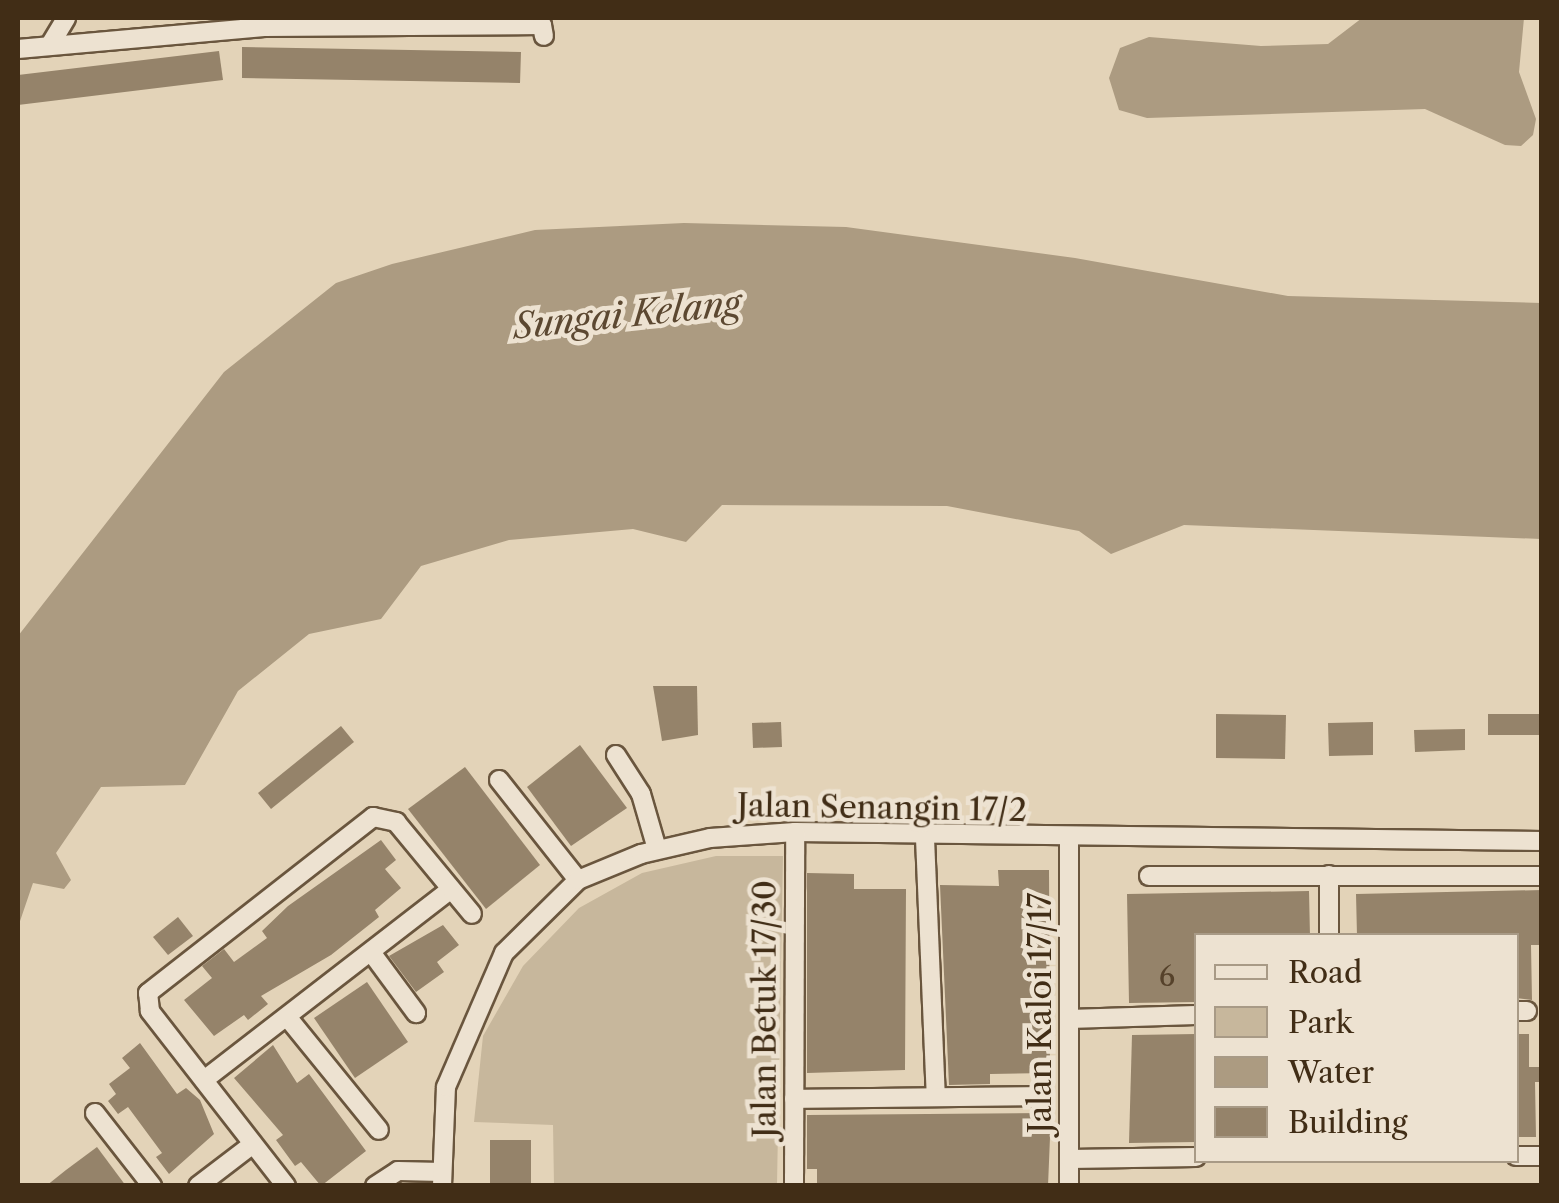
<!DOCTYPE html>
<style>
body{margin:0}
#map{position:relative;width:1559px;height:1203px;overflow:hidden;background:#e3d3b8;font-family:"Libre Caslon Text",serif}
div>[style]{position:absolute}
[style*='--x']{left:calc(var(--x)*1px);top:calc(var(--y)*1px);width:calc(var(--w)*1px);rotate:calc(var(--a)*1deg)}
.green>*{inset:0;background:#c7b79c}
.water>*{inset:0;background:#ac9b81}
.building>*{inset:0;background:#95836a}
.roads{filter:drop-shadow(2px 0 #6a563e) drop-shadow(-2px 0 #6a563e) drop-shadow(0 2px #6a563e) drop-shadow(0 -2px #6a563e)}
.minor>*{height:18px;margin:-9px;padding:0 9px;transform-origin:9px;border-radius:9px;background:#ede2d1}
span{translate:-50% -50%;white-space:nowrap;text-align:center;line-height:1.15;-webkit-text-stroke:9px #ede2d1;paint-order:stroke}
.number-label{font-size:28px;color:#56422b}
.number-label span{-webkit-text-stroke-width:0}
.street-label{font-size:32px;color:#412d16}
.water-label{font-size:35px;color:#5c4831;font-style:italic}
.frame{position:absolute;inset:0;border:20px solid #412d16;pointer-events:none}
.legend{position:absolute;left:1194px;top:933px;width:325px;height:230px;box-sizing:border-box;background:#ede2d1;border:2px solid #a89a86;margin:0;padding:12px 18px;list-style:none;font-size:30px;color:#412d16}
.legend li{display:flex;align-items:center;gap:20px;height:50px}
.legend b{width:50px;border:2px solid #a89a86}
</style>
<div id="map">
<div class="green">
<div style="clip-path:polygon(716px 856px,783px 856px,777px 1185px,554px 1185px,553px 1125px,474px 1122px,483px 1036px,523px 966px,579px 908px,642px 873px)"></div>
</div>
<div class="water">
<div style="clip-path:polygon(1362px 18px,1524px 18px,1519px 72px,1536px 119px,1533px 135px,1521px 146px,1505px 145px,1425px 109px,1147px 118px,1119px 110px,1109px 78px,1120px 48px,1149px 37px,1261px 46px,1328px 44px)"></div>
<div style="clip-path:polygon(684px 223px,846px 227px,1075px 258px,1288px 296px,1541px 303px,1541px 539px,1184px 525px,1111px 554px,1079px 531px,947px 506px,722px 505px,686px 542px,633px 529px,509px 540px,421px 566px,381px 619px,309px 634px,238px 691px,185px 785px,101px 787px,56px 853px,71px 880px,64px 889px,33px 883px,18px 927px,18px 636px,224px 372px,336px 283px,392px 264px,535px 230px)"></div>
</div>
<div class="building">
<div style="clip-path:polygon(242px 47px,521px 52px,520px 83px,242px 78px)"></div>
<div style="clip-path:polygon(219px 51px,223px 80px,18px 105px,18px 75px)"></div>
<div style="clip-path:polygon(653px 686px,697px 686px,698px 735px,662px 741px)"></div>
<div style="clip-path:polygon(1216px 714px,1286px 715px,1285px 759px,1216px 758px)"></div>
<div style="clip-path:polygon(1488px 714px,1542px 714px,1542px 735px,1488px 735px)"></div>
<div style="clip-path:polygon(781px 722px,782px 747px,753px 748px,752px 723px)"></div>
<div style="clip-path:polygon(1373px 722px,1373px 755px,1329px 756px,1328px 723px)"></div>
<div style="clip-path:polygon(341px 726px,354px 742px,271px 809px,258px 793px)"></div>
<div style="clip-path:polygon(1465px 729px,1465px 750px,1415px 752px,1414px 730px)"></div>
<div style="clip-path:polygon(580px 745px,627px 808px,571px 846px,527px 787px)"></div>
<div style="clip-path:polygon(465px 767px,540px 865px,486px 909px,408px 809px)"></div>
<div style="clip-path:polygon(381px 840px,396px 860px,385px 869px,401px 888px,375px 910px,379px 917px,331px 955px,261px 996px,268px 1004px,248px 1020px,244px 1015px,214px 1036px,184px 1000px,212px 978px,202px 966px,224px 949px,234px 962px,267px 938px,262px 931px,288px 906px)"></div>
<div style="clip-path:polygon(998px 870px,1049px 870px,1050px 1073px,990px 1074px,990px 1084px,949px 1085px,940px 885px,999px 886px)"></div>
<div style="clip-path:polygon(807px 873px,854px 874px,854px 889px,906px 889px,905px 1070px,807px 1073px)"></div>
<div style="clip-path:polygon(1542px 890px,1542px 945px,1531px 945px,1532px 1000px,1516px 998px,1516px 936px,1357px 936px,1356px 894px)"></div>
<div style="clip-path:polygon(1309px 891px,1310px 936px,1196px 936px,1196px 1002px,1129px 1003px,1127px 894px)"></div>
<div style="clip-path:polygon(178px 917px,193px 936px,168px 955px,153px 937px)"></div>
<div style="clip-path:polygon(443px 925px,459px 945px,437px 962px,444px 972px,416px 992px,389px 956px)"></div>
<div style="clip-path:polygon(367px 982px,408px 1042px,355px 1078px,314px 1018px)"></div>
<div style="clip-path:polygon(1196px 1034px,1196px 1142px,1129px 1143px,1132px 1035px)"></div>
<div style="clip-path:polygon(1516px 1034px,1529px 1034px,1529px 1067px,1542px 1067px,1542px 1082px,1535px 1082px,1536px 1137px,1516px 1137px)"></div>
<div style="clip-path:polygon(140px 1043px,177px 1094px,186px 1088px,200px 1100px,214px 1134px,169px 1174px,156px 1157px,162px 1153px,128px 1107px,118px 1114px,108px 1101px,116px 1094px,109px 1084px,130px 1068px,122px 1058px)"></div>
<div style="clip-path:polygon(273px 1045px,297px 1083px,309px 1074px,366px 1151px,321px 1186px,301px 1162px,295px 1166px,276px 1140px,283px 1135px,234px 1078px)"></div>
<div style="clip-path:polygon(1051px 1113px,1048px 1186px,817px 1186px,817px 1169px,807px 1169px,807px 1115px)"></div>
<div style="clip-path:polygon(490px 1140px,531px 1140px,531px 1186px,490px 1186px)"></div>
<div style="clip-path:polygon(97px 1147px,126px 1186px,46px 1186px,66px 1170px)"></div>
</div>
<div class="roads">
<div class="minor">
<div style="--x:50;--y:45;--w:31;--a:-59"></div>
<div style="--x:18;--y:49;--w:247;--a:-5.1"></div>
<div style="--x:264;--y:27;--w:278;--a:-0.4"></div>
<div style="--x:542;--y:25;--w:11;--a:80"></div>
<div style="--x:616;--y:755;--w:46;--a:57.3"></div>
<div style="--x:641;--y:794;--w:57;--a:73.8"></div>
<div style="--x:499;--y:780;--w:127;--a:51.7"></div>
<div style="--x:925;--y:838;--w:259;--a:87.6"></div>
<div style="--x:1069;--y:840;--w:346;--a:90"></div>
<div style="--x:1149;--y:876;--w:390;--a:0"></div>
<div style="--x:1329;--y:936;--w:61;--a:-90"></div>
<div style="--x:371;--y:952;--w:76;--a:53.6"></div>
<div style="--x:1516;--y:1011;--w:11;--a:0"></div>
<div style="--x:288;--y:1018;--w:144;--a:50.9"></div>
<div style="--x:1069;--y:1019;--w:127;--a:-1.8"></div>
<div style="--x:204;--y:1080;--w:311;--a:-37.7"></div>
<div style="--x:794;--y:1099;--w:244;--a:-0.7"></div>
<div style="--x:95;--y:1113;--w:93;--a:52"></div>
<div style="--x:1516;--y:1156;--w:26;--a:0"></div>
<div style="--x:1070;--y:1159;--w:126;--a:-0.9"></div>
<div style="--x:198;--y:1186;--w:69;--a:-37.4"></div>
<div style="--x:286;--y:1186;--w:222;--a:-127.9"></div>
<div style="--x:150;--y:1011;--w:18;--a:-96"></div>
<div style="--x:148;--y:993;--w:286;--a:-38"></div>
<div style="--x:373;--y:817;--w:24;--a:12"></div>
<div style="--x:396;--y:822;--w:119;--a:50.4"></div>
<div style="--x:375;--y:1186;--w:27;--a:-33"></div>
<div style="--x:398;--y:1171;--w:44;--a:1.3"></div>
<div style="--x:442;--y:1186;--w:99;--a:-87.7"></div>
<div style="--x:446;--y:1087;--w:146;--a:-66.6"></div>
<div style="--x:504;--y:953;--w:104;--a:-44.6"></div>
<div style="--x:578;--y:880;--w:68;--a:-22.4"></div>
<div style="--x:641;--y:854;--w:71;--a:-13.1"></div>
<div style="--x:710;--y:838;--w:85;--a:-4"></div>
<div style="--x:795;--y:832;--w:747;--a:0.69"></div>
<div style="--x:794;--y:1186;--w:354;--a:-89.8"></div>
</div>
</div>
<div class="number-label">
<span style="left:1167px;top:976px">6</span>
</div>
<div class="street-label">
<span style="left:882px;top:808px;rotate:1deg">Jalan Senangin 17/2</span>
<span style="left:765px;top:1009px;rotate:-90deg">Jalan Betuk 17/30</span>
<span style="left:1040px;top:1013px;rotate:-90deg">Jalan Kaloi 17/17</span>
</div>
<div class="water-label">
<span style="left:627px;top:315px;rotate:-6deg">Sungai Kelang</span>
</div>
<div class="frame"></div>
<ul class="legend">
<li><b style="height:12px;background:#ede2d1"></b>Road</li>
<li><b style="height:28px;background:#c7b79c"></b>Park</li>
<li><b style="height:28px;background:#ac9b81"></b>Water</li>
<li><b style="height:28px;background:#95836a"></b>Building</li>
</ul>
</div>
